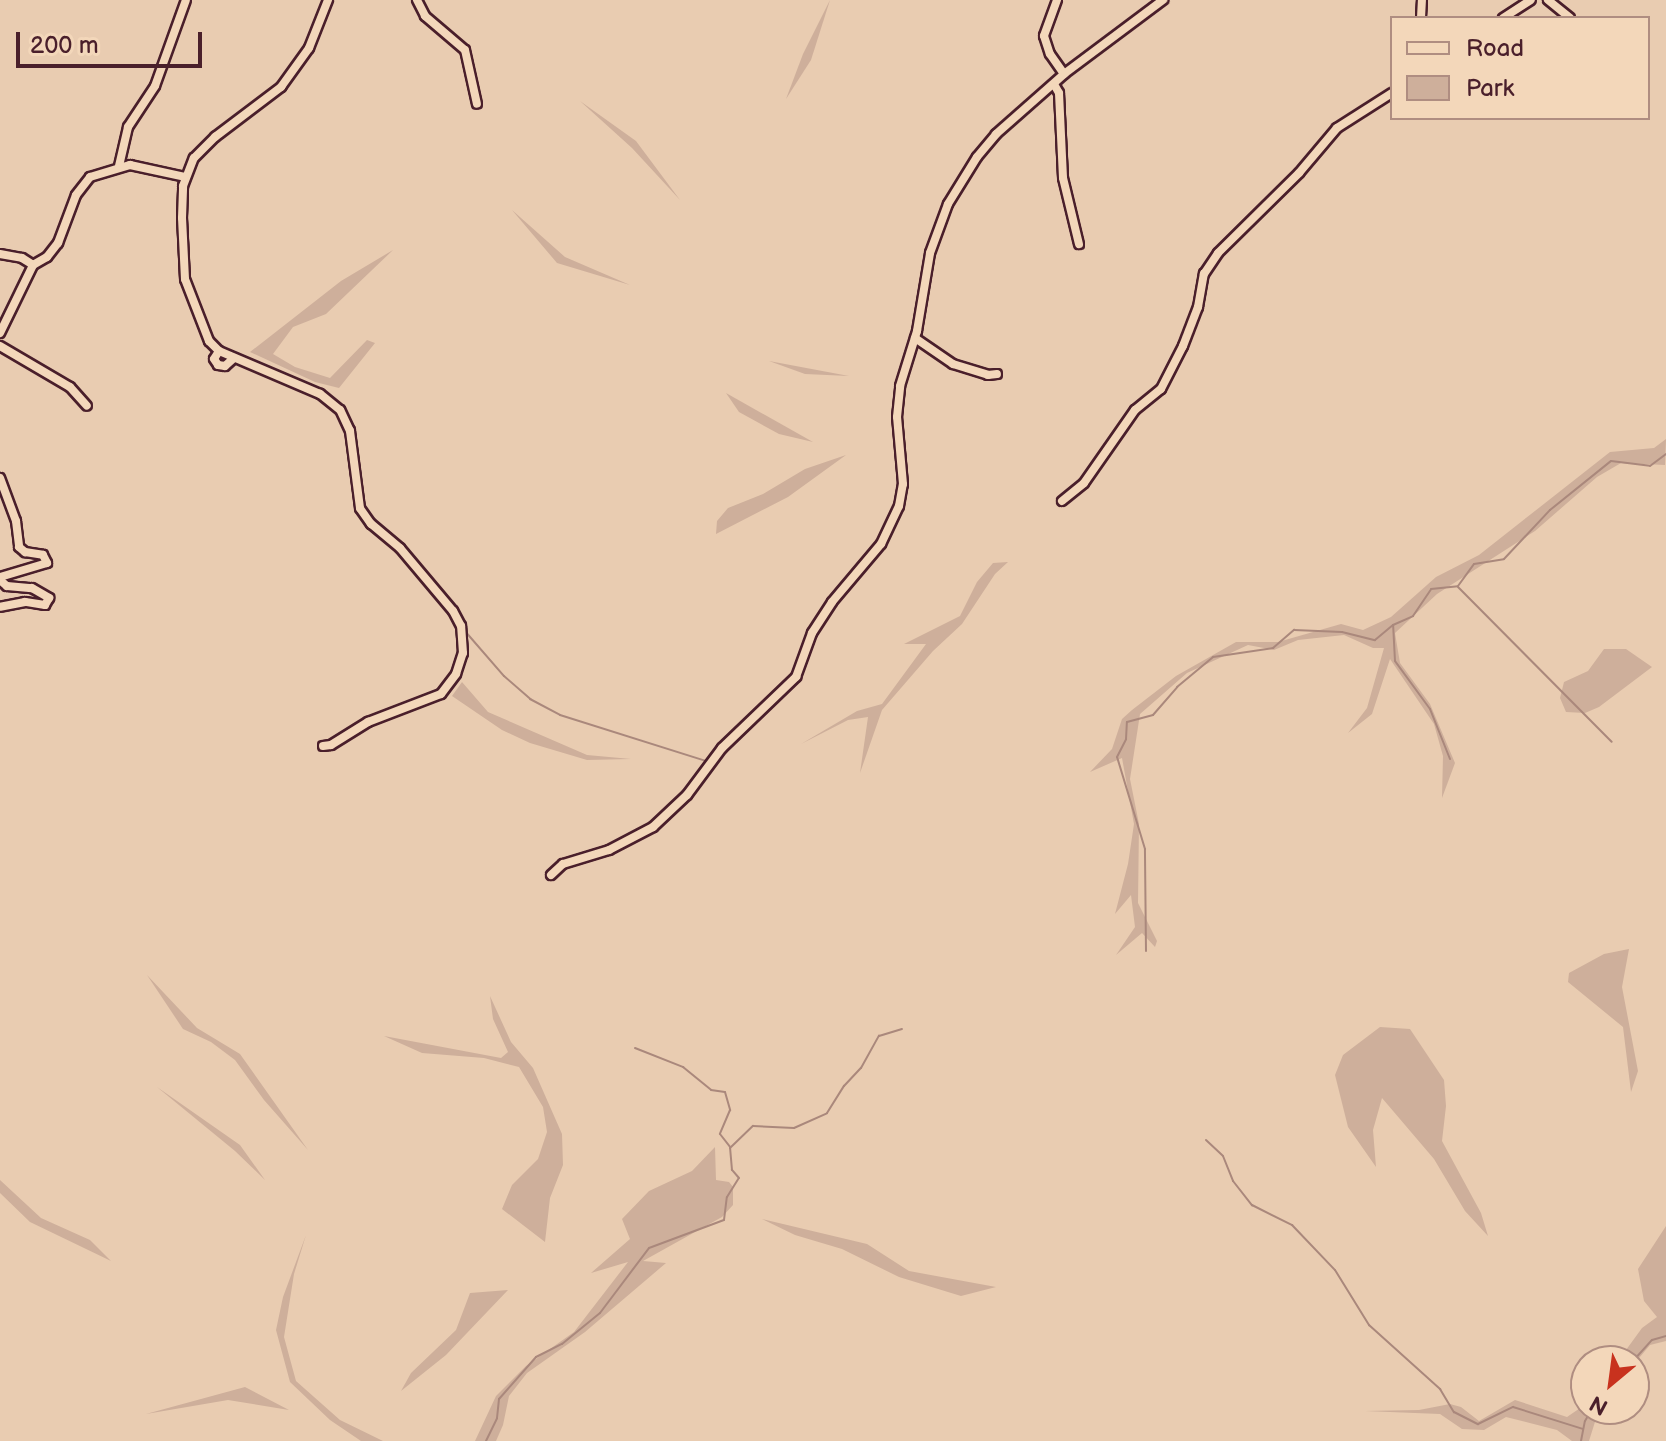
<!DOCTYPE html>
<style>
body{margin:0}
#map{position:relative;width:1666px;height:1441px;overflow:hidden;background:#e9ccb1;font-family:"Balsamiq Sans",sans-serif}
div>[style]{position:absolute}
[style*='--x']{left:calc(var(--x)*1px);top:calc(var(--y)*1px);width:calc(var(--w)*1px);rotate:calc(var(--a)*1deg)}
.green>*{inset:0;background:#ceaf9b}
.stream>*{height:2px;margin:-1px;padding:0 1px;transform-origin:1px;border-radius:1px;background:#aa887c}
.roads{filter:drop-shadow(2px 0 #4a1f2b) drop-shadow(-2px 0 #4a1f2b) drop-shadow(0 2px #4a1f2b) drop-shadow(0 -2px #4a1f2b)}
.minor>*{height:8px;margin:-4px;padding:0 4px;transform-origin:4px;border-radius:4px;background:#f3d7ba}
span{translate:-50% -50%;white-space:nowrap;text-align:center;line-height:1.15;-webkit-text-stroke:7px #f3d7ba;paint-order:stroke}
.legend{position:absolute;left:1390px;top:16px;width:260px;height:104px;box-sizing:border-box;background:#f3d7ba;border:2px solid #af8d81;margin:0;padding:10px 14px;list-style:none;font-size:24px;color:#4a1f2b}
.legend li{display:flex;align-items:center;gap:16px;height:40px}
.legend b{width:40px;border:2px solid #af8d81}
.north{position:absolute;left:1570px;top:1345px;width:80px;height:80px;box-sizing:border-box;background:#f3d7ba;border:2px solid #af8d81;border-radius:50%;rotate:209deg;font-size:22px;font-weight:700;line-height:32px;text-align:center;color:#4a1f2b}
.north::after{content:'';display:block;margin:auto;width:28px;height:36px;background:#c8321e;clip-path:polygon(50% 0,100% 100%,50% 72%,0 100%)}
.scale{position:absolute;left:16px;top:32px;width:186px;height:36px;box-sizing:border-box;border:4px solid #4a1f2b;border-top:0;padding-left:10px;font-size:24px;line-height:28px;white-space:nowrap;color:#4a1f2b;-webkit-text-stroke:6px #f3d7ba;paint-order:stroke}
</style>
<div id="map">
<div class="green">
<div style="clip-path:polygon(830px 0,811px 60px,786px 99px,803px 54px)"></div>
<div style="clip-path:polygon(580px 101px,636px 141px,680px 200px,632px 148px)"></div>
<div style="clip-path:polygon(512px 210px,565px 257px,630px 285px,557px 263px)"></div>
<div style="clip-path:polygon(393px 250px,326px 314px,293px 327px,273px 354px,295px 367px,330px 378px,367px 340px,375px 343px,339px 388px,315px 382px,250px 352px,341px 281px)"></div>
<div style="clip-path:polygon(769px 361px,849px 376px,805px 374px)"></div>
<div style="clip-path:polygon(726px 393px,813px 442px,779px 434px,739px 412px)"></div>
<div style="clip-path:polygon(1666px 439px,1665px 465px,1621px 463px,1597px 477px,1535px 531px,1437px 594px,1395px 633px,1400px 663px,1430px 704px,1455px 763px,1442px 798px,1443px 756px,1434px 724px,1390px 659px,1372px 714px,1348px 733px,1367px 708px,1384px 648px,1373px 648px,1344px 635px,1298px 640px,1274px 650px,1248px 645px,1187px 673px,1140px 714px,1130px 779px,1139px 824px,1138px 903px,1157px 941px,1155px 947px,1142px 933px,1116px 955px,1135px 927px,1131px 895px,1115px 914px,1128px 864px,1134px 824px,1122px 758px,1090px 772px,1112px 749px,1122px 719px,1132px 710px,1176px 676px,1236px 642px,1278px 642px,1341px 624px,1363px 630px,1391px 617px,1436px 577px,1479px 555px,1610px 452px,1654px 448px)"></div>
<div style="clip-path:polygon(846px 455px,788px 497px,716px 534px,717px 521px,728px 508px,763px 494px,805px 469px)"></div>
<div style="clip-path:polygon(1008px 562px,995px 574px,962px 624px,933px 651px,882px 710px,860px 773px,868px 717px,848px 720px,801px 744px,857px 711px,882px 704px,926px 644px,904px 644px,960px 616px,977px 582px,993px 563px)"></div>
<div style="clip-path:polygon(1604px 649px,1626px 649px,1652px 667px,1599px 707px,1585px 713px,1566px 712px,1560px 698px,1564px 682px,1588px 671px)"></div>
<div style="clip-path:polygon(462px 682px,488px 712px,587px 755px,631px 759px,587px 760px,530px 743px,502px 730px,452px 696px)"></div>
<div style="clip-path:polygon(1629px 949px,1622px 987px,1638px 1071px,1631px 1092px,1623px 1027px,1568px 982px,1569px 973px,1604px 954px)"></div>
<div style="clip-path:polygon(147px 975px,197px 1028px,240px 1054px,308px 1150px,264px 1100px,235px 1060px,211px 1042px,183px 1029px)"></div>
<div style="clip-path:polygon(490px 996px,511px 1042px,533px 1068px,562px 1134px,563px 1165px,550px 1198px,545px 1242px,502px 1209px,512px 1185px,538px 1159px,547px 1132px,543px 1107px,519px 1067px,484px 1058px,422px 1053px,384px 1036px,501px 1058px,508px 1052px,493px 1019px)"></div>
<div style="clip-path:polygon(1380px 1027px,1410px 1029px,1444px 1080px,1446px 1106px,1442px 1141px,1481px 1213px,1488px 1236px,1465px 1211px,1434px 1159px,1382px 1098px,1373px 1130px,1376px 1167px,1348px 1127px,1335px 1075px,1343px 1055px)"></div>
<div style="clip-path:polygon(157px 1087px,240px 1145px,265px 1180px,235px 1151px)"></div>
<div style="clip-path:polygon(715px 1147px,716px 1180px,729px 1182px,733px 1187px,733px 1205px,722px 1217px,643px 1261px,666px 1263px,585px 1332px,527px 1373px,509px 1396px,503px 1425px,496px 1441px,475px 1441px,496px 1396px,526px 1366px,574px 1332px,628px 1262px,591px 1273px,630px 1239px,622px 1219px,649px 1191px,692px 1171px)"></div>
<div style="clip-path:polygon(0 1180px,41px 1218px,90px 1240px,111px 1261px,30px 1222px,0 1193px)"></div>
<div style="clip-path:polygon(762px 1219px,867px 1244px,909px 1271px,996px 1287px,961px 1296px,899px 1277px,842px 1249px,795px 1235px)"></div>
<div style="clip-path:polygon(1666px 1226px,1666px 1341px,1650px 1345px,1634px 1364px,1618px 1361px,1642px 1328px,1657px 1317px,1644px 1301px,1638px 1269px)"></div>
<div style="clip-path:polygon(306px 1235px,294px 1274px,284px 1337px,296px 1381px,340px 1420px,383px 1441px,361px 1441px,330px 1420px,290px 1382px,276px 1330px,283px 1297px)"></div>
<div style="clip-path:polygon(508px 1290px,446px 1355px,401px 1391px,411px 1373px,456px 1330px,470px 1293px)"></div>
<div style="clip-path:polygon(245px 1387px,289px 1410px,228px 1400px,146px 1414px)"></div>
<div style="clip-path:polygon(1515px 1400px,1567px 1417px,1586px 1404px,1586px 1409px,1599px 1409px,1589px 1441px,1572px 1441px,1557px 1430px,1506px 1417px,1484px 1430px,1462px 1429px,1440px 1414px,1365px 1411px,1419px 1410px,1450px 1404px,1461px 1407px,1479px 1421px)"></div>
</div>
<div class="stream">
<div style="--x:1458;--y:587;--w:218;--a:45.2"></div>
<div style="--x:464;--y:630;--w:61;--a:49"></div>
<div style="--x:504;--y:676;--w:35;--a:41"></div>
<div style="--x:530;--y:699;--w:34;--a:28"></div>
<div style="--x:560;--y:715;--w:156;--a:17.5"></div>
<div style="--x:1450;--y:759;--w:54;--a:-111.8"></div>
<div style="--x:1430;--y:709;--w:59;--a:-126.1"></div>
<div style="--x:1395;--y:661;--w:36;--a:-93"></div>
<div style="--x:1393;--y:625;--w:22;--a:-24"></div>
<div style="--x:1413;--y:616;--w:32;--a:-56"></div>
<div style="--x:1431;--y:589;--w:27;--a:-6"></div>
<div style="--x:1458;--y:586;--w:27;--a:-54"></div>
<div style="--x:1474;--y:564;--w:30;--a:-9"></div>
<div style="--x:1504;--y:559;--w:67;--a:-46.8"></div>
<div style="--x:1550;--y:510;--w:78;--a:-38.8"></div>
<div style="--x:1611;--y:461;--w:39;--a:7"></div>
<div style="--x:1650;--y:466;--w:20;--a:-37"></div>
<div style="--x:1146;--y:951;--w:102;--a:-90.6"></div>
<div style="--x:1145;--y:849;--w:96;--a:-106.9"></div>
<div style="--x:1117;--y:757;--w:20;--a:-63"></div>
<div style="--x:1126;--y:739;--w:17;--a:-87"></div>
<div style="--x:1127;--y:722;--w:27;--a:-15"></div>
<div style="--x:1153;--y:715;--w:37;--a:-49"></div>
<div style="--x:1177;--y:687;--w:47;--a:-39.8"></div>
<div style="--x:1213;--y:657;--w:61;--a:-8.5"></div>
<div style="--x:1273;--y:648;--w:28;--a:-41"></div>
<div style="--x:1294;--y:630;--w:48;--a:2.4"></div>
<div style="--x:1342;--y:632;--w:34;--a:14"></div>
<div style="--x:1375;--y:640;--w:23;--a:-40"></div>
<div style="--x:635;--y:1048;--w:52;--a:21.6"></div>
<div style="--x:683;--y:1067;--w:36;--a:39"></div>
<div style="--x:711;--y:1090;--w:14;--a:8"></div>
<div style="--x:725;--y:1092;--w:19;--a:74"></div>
<div style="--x:730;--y:1110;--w:26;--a:113"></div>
<div style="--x:720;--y:1134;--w:16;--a:52"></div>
<div style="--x:1206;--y:1140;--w:23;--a:43"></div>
<div style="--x:1223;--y:1156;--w:27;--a:68"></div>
<div style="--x:1233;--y:1181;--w:31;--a:52"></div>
<div style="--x:1252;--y:1205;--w:45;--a:26.6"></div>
<div style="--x:1292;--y:1225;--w:62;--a:46.3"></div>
<div style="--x:1335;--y:1270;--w:65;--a:58.3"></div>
<div style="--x:1369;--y:1325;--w:96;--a:42"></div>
<div style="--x:1440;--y:1389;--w:27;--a:59"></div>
<div style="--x:1454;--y:1412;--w:27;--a:27"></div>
<div style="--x:1478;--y:1424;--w:39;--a:-26"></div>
<div style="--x:1513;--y:1407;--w:73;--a:17.4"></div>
<div style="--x:1633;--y:1361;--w:28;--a:-48"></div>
<div style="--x:1652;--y:1340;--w:15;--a:-16"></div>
<div style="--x:486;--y:1441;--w:25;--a:-64"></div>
<div style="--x:497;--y:1418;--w:19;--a:-84"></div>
<div style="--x:499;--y:1399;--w:56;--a:-48.6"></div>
<div style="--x:536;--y:1357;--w:29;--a:-27"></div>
<div style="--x:562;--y:1344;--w:49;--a:-39.2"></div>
<div style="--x:600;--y:1313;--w:81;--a:-53"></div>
<div style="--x:649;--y:1248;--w:80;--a:-20.5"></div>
<div style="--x:724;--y:1220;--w:23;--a:-83"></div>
<div style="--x:727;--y:1197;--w:22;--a:-58"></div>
<div style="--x:739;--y:1178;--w:11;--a:-131"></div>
<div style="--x:732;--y:1170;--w:22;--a:-95"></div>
<div style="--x:730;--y:1148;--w:32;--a:-44"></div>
<div style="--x:753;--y:1126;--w:41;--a:2.8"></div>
<div style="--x:794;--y:1128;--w:36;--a:-24"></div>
<div style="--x:827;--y:1113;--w:32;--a:-58"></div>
<div style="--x:844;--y:1086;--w:25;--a:-47"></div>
<div style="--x:861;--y:1068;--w:37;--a:-61"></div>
<div style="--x:879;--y:1036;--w:24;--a:-17"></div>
<div style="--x:1581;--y:1441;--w:20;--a:-79"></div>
<div style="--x:1585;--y:1421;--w:14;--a:-60"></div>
</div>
<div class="roads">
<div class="minor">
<div style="--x:417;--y:0;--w:18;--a:63"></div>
<div style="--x:425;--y:16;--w:52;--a:40.4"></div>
<div style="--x:465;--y:50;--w:55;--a:77.5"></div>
<div style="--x:1057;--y:0;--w:38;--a:110"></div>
<div style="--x:1044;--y:36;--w:19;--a:72"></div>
<div style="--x:1050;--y:54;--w:24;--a:55"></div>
<div style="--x:1548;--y:0;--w:28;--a:39"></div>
<div style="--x:1421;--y:18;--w:18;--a:-87"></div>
<div style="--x:1503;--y:18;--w:33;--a:-33"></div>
<div style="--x:1055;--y:86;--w:8;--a:60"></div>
<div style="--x:1059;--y:93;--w:85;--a:87.3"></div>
<div style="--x:1063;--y:178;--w:68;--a:76.4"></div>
<div style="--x:119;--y:166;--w:40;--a:-77"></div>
<div style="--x:128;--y:127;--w:49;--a:-56.6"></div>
<div style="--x:155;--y:86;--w:91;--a:-70.2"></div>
<div style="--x:0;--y:254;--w:22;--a:10"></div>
<div style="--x:22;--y:258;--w:13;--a:32"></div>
<div style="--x:0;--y:333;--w:76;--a:-64.1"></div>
<div style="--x:33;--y:265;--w:16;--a:-30"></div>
<div style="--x:47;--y:257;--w:18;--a:-52"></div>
<div style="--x:58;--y:243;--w:51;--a:-69.4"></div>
<div style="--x:76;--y:195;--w:23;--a:-52"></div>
<div style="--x:90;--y:177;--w:42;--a:-16.7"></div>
<div style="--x:130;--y:165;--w:56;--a:12.3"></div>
<div style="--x:915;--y:338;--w:46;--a:34.4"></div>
<div style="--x:953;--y:364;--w:37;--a:17"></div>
<div style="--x:988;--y:375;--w:9;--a:-6"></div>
<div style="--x:0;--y:346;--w:81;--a:30.4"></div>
<div style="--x:70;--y:387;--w:25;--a:48"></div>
<div style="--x:219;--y:351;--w:9;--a:122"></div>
<div style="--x:214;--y:359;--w:7;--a:56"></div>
<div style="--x:218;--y:365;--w:7;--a:8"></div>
<div style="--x:225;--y:366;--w:12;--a:-42"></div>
<div style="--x:0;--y:478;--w:46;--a:69.6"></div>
<div style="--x:16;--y:521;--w:26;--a:83"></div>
<div style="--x:19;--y:547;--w:8;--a:40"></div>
<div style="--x:25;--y:552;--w:18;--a:9"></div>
<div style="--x:43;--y:555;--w:9;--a:63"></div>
<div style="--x:47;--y:563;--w:49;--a:163.4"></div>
<div style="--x:1062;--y:501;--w:28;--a:-39"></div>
<div style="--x:1084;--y:483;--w:89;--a:-55.1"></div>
<div style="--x:1135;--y:410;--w:33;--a:-39"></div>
<div style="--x:1161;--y:389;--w:48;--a:-62.9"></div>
<div style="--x:1183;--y:346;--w:42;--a:-69"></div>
<div style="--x:1198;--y:307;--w:34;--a:-80"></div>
<div style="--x:1204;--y:274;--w:25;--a:-56"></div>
<div style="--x:1218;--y:253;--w:114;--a:-44.6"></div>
<div style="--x:1299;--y:173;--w:59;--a:-49.8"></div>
<div style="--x:1337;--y:128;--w:65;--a:-32.5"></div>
<div style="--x:0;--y:580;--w:9;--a:41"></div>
<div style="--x:7;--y:586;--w:25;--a:5"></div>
<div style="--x:32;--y:588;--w:20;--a:30"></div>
<div style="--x:49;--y:598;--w:8;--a:120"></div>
<div style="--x:45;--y:605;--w:20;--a:-171"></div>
<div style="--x:25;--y:602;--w:25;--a:169"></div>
<div style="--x:323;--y:746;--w:8;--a:-7"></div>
<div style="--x:331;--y:745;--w:44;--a:-31.9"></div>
<div style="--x:368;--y:722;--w:78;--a:-21"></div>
<div style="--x:441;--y:694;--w:25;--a:-53"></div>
<div style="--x:456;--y:674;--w:22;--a:-72"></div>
<div style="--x:463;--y:653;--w:27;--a:-94"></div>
<div style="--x:461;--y:626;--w:17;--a:-118"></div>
<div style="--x:453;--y:611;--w:82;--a:-130.1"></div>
<div style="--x:400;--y:548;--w:38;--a:-140"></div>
<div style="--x:371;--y:524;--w:19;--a:-125"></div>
<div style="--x:360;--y:508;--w:78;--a:-97.4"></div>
<div style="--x:350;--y:431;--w:23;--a:-115"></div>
<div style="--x:340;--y:410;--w:26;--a:-141"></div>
<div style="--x:320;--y:394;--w:110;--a:-156.9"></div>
<div style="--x:219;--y:351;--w:14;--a:-135"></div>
<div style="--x:209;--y:341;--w:66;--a:-111.2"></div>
<div style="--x:185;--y:279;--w:61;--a:-92.8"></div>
<div style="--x:182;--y:218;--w:32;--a:-88"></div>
<div style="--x:183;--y:186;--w:30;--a:-69"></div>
<div style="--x:194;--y:158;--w:30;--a:-45"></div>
<div style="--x:215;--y:137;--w:83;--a:-37.1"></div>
<div style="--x:281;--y:87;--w:48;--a:-54.3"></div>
<div style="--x:309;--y:48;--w:52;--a:-68.4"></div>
<div style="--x:551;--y:875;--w:16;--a:-43"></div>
<div style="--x:563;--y:864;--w:48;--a:-16.9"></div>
<div style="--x:609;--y:850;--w:50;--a:-27.6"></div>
<div style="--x:653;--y:827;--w:47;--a:-43.3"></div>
<div style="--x:687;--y:795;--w:59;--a:-53.3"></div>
<div style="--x:722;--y:748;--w:103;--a:-43.8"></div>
<div style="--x:796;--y:677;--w:47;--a:-70"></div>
<div style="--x:812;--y:633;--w:37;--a:-57"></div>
<div style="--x:832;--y:602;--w:76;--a:-49.8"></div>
<div style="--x:881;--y:544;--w:42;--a:-64.7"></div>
<div style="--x:899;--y:506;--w:22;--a:-80"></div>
<div style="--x:903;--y:484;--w:67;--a:-95.1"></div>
<div style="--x:897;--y:417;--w:31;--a:-84"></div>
<div style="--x:900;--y:386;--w:58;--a:-72.8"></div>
<div style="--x:917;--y:331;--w:79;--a:-80.5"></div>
<div style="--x:930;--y:253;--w:52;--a:-69.8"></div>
<div style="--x:948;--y:204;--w:55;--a:-58.3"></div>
<div style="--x:977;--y:157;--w:30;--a:-50"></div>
<div style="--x:996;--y:134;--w:91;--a:-41.4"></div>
<div style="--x:1064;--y:74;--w:124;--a:-36.8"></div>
</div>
</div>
<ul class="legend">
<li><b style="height:10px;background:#f3d7ba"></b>Road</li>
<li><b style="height:22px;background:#ceaf9b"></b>Park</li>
</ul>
<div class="north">N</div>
<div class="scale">200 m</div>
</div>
